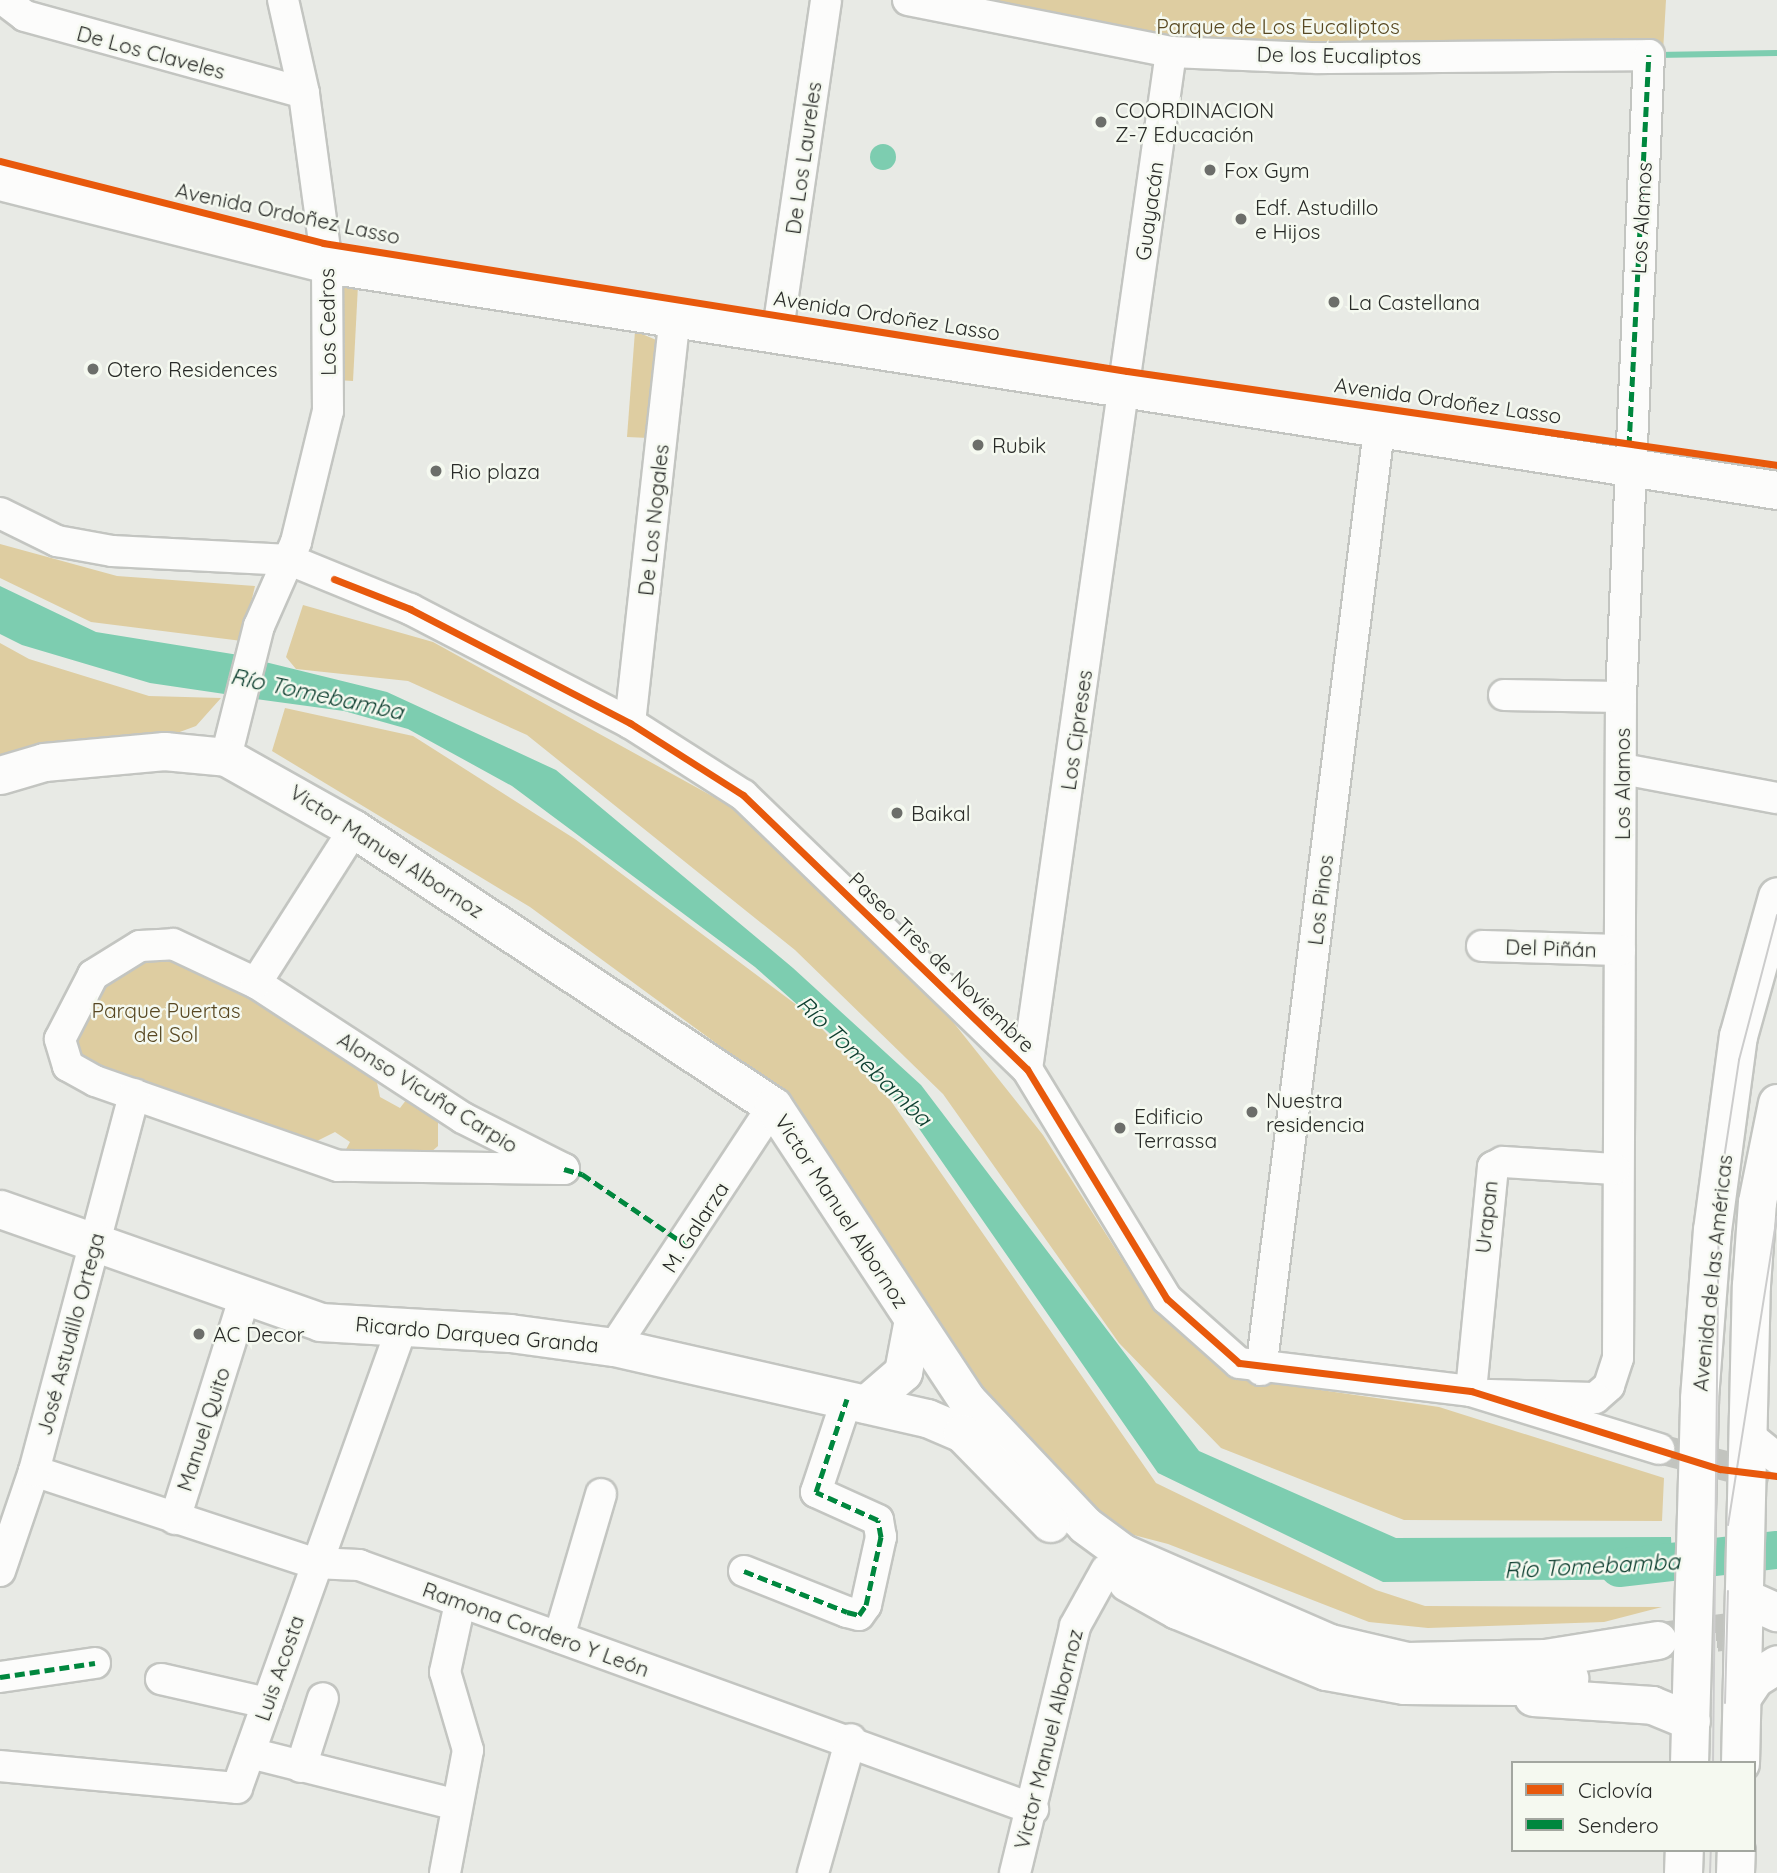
<!DOCTYPE html>
<meta charset="utf-8">
<style>
body{margin:0}
#map{position:relative;width:1777px;height:1873px;overflow:hidden;background:#e8eae5;font-family:Quicksand,sans-serif}
div>[style]{position:absolute}
[style*='--x']{left:calc(var(--x)*1px);top:calc(var(--y)*1px);width:calc(var(--w)*1px);rotate:calc(var(--a)*1deg)}
.green>*{inset:0;background:#decda1}
.water>*{inset:0;background:#7dcdb0}
.round{border-radius:50%}
.stream>*{height:6px;margin:-3px;padding:0 3px;transform-origin:3px;border-radius:3px;background:#7dcdb0}
.river>*{height:38px;margin:-19px;padding:0 19px;transform-origin:19px;border-radius:19px;background:#7dcdb0}
.minor-tunnel>*{height:30px;margin-top:-15px;transform-origin:0;background:repeating-linear-gradient(90deg,#c2c4bf 0 30px,transparent 0 45px)}
.major-tunnel>*{height:37px;margin-top:-18.5px;transform-origin:0;background:repeating-linear-gradient(90deg,#c2c4bf 0 37px,transparent 0 55px)}
.roads{filter:drop-shadow(2px 0 #c3c5c1) drop-shadow(-2px 0 #c3c5c1) drop-shadow(0 2px #c3c5c1) drop-shadow(0 -2px #c3c5c1)}
.minor>*{height:30px;margin:-15px;padding:0 15px;transform-origin:15px;border-radius:15px;background:#fcfcfb}
.major>*{height:37px;margin:-18.5px;padding:0 18.5px;transform-origin:18.5px;border-radius:18.5px;background:#fcfcfb}
.tram>*{height:2px;margin:-1px;padding:0 1px;transform-origin:1px;border-radius:1px;background:#ccc}
.quiet>*{height:5px;margin-top:-2.5px;transform-origin:0;background:repeating-linear-gradient(90deg,#00873e 0 10px,transparent 0 15px)}
.cycleway>*{height:7px;margin:-3.5px;padding:0 3.5px;transform-origin:3.5px;border-radius:3.5px;background:#e8590c}
.dots>*{width:19px;height:19px;translate:-50% -50%;box-sizing:border-box;border:4px solid #f5f9f0;border-radius:50%}
span{translate:-50% -50%;white-space:nowrap;text-align:center;line-height:1.15;-webkit-text-stroke:5px #f5f9f0;paint-order:stroke}
.park-label{font-size:21px;color:#584822}
.street-label{font-size:21px;color:#292b28}
.poi-label{font-size:21px;color:#292b28}
.left{translate:0 -50%;text-align:left}
.water-label{font-size:23px;color:#0f4031;font-style:italic}
.legend{position:absolute;left:1511px;top:1761px;width:245px;height:91px;box-sizing:border-box;background:#f5f9f0;border:2px solid #a3a7a0;margin:0;padding:9px 12px;list-style:none;font-size:21px;color:#292b28}
.legend li{display:flex;align-items:center;gap:14px;height:35px}
.legend b{width:35px;border:2px solid #a3a7a0}
</style>
<div id="map">
<div class="green">
<div style="clip-path:polygon(901px 0,1666px 0,1663px 52px,1172px 54px)"></div>
<div style="clip-path:polygon(340px 284px,358px 285px,353px 381px,337px 380px)"></div>
<div style="clip-path:polygon(635px 331px,661px 342px,649px 438px,627px 437px)"></div>
<div style="clip-path:polygon(0 544px,117px 576px,255px 586px,242px 641px,91px 622px,0 578px)"></div>
<div style="clip-path:polygon(303px 605px,433px 642px,732px 807px,922px 983px,1043px 1135px,1141px 1289px,1243px 1379px,1439px 1407px,1664px 1478px,1662px 1521px,1404px 1520px,1221px 1448px,1119px 1343px,943px 1094px,795px 950px,527px 735px,408px 681px,296px 669px,286px 657px)"></div>
<div style="clip-path:polygon(0 643px,29px 659px,149px 696px,221px 698px,196px 726px,158px 740px,0 757px)"></div>
<div style="clip-path:polygon(285px 708px,413px 736px,575px 839px,806px 1012px,891px 1101px,1156px 1483px,1376px 1590px,1425px 1606px,1662px 1607px,1604px 1622px,1428px 1628px,1369px 1622px,1168px 1544px,1107px 1528px,958px 1362px,795px 1101px,530px 907px,272px 751px)"></div>
<div style="clip-path:polygon(154px 955px,195px 961px,375px 1073px,380px 1097px,400px 1108px,410px 1095px,438px 1117px,438px 1146px,430px 1153px,343px 1155px,350px 1142px,335px 1132px,309px 1145px,82px 1062px,72px 1046px,103px 979px)"></div>
</div>
<div class="water">
<div class="round" style="left:870px;top:144px;width:26px;height:26px"></div>
<div style="clip-path:polygon(0 586px,96px 632px,251px 657px,238px 696px,150px 683px,22px 645px,0 634px)"></div>
<div style="clip-path:polygon(257px 660px,387px 692px,556px 770px,793px 968px,921px 1085px,1199px 1451px,1396px 1538px,1671px 1537px,1673px 1579px,1383px 1582px,1158px 1473px,911px 1117px,845px 1047px,755px 967px,512px 786px,408px 729px,344px 711px,248px 698px)"></div>
<div style="clip-path:polygon(1777px 1534px,1777px 1563px,1770px 1564px,1771px 1535px)"></div>
</div>
<div class="stream">
<div style="--x:1656;--y:55;--w:121;--a:-0.9"></div>
</div>
<div class="river">
<div style="--x:1619;--y:1568;--w:159;--a:-6.5"></div>
</div>
<div class="minor-tunnel">
<div style="--x:1659;--y:1449;--w:114;--a:14.3"></div>
</div>
<div class="major-tunnel">
<div style="--x:1661;--y:1640;--w:108;--a:-7.5"></div>
</div>
<div class="roads">
<div class="minor">
<div style="--x:4;--y:0;--w:26;--a:37"></div>
<div style="--x:25;--y:16;--w:289;--a:15.4"></div>
<div style="--x:908;--y:0;--w:268;--a:11.2"></div>
<div style="--x:1171;--y:52;--w:146;--a:2.4"></div>
<div style="--x:1317;--y:58;--w:332;--a:-0.5"></div>
<div style="--x:1649;--y:55;--w:643;--a:92.5"></div>
<div style="--x:1621;--y:697;--w:661;--a:90.26"></div>
<div style="--x:1618;--y:1358;--w:29;--a:108"></div>
<div style="--x:1609;--y:1386;--w:18;--a:139"></div>
<div style="--x:1595;--y:1398;--w:107;--a:-178.4"></div>
<div style="--x:780;--y:316;--w:319;--a:-81.7"></div>
<div style="--x:0;--y:513;--w:64;--a:26.2"></div>
<div style="--x:57;--y:541;--w:56;--a:10.3"></div>
<div style="--x:112;--y:551;--w:178;--a:2.9"></div>
<div style="--x:290;--y:560;--w:130;--a:22.2"></div>
<div style="--x:410;--y:609;--w:248;--a:27.4"></div>
<div style="--x:630;--y:723;--w:134;--a:32.5"></div>
<div style="--x:743;--y:795;--w:395;--a:44"></div>
<div style="--x:1027;--y:1069;--w:269;--a:58.7"></div>
<div style="--x:1167;--y:1299;--w:96;--a:41.6"></div>
<div style="--x:1239;--y:1363;--w:234;--a:6.9"></div>
<div style="--x:1471;--y:1391;--w:197;--a:17.1"></div>
<div style="--x:1504;--y:695;--w:117;--a:1"></div>
<div style="--x:630;--y:723;--w:408;--a:-83.7"></div>
<div style="--x:226;--y:757;--w:135;--a:-75.9"></div>
<div style="--x:259;--y:626;--w:92;--a:-66.2"></div>
<div style="--x:296;--y:542;--w:135;--a:-76.3"></div>
<div style="--x:328;--y:411;--w:147;--a:-90.4"></div>
<div style="--x:327;--y:264;--w:173;--a:-97.7"></div>
<div style="--x:304;--y:93;--w:95;--a:-102.7"></div>
<div style="--x:1623;--y:769;--w:157;--a:10.7"></div>
<div style="--x:173;--y:944;--w:92;--a:25.2"></div>
<div style="--x:256;--y:983;--w:247;--a:33.1"></div>
<div style="--x:463;--y:1118;--w:113;--a:26.8"></div>
<div style="--x:564;--y:1169;--w:226;--a:-179.2"></div>
<div style="--x:338;--y:1166;--w:257;--a:-160.7"></div>
<div style="--x:95;--y:1081;--w:31;--a:-151"></div>
<div style="--x:68;--y:1066;--w:28;--a:-107"></div>
<div style="--x:60;--y:1039;--w:72;--a:-62.7"></div>
<div style="--x:93;--y:975;--w:55;--a:-31.7"></div>
<div style="--x:140;--y:946;--w:33;--a:-3"></div>
<div style="--x:1482;--y:946;--w:138;--a:1.7"></div>
<div style="--x:256;--y:983;--w:183;--a:-57.5"></div>
<div style="--x:1027;--y:1069;--w:1027;--a:-81.94"></div>
<div style="--x:614;--y:1347;--w:289;--a:-56.6"></div>
<div style="--x:1261;--y:1370;--w:946;--a:-82.84"></div>
<div style="--x:1471;--y:1391;--w:225;--a:-84.4"></div>
<div style="--x:1493;--y:1167;--w:11;--a:-27"></div>
<div style="--x:1503;--y:1162;--w:112;--a:3.6"></div>
<div style="--x:1747;--y:1434;--w:38;--a:39"></div>
<div style="--x:34;--y:1471;--w:295;--a:18.2"></div>
<div style="--x:314;--y:1563;--w:45;--a:2.5"></div>
<div style="--x:359;--y:1565;--w:717;--a:19.9"></div>
<div style="--x:175;--y:1519;--w:231;--a:-72.6"></div>
<div style="--x:0;--y:1571;--w:106;--a:-71.2"></div>
<div style="--x:34;--y:1471;--w:390;--a:-75.1"></div>
<div style="--x:744;--y:1571;--w:111;--a:21.7"></div>
<div style="--x:847;--y:1612;--w:12;--a:14"></div>
<div style="--x:859;--y:1615;--w:12;--a:-55"></div>
<div style="--x:866;--y:1605;--w:70;--a:-77.6"></div>
<div style="--x:881;--y:1537;--w:17;--a:-100"></div>
<div style="--x:878;--y:1520;--w:68;--a:-155.7"></div>
<div style="--x:816;--y:1492;--w:98;--a:-71.6"></div>
<div style="--x:559;--y:1637;--w:149;--a:-73.6"></div>
<div style="--x:0;--y:1677;--w:96;--a:-8.4"></div>
<div style="--x:161;--y:1679;--w:109;--a:12.8"></div>
<div style="--x:250;--y:1753;--w:213;--a:14.1"></div>
<div style="--x:0;--y:1766;--w:238;--a:5.3"></div>
<div style="--x:237;--y:1788;--w:492;--a:-70.3"></div>
<div style="--x:301;--y:1767;--w:72;--a:-72.3"></div>
<div style="--x:445;--y:1873;--w:125;--a:-79.4"></div>
<div style="--x:468;--y:1750;--w:81;--a:-106.4"></div>
<div style="--x:445;--y:1672;--w:71;--a:-77.7"></div>
<div style="--x:813;--y:1873;--w:139;--a:-74.2"></div>
<div style="--x:1015;--y:1873;--w:254;--a:-76.3"></div>
<div style="--x:1075;--y:1626;--w:64;--a:-61"></div>
</div>
<div class="major">
<div style="--x:0;--y:181;--w:337;--a:14.2"></div>
<div style="--x:327;--y:264;--w:1468;--a:8.86"></div>
<div style="--x:0;--y:775;--w:46;--a:-16.5"></div>
<div style="--x:44;--y:762;--w:121;--a:-5.2"></div>
<div style="--x:164;--y:751;--w:62;--a:5.5"></div>
<div style="--x:226;--y:757;--w:147;--a:29.4"></div>
<div style="--x:354;--y:829;--w:502;--a:33.47"></div>
<div style="--x:773;--y:1106;--w:351;--a:56.6"></div>
<div style="--x:966;--y:1399;--w:173;--a:46.6"></div>
<div style="--x:1085;--y:1525;--w:47;--a:36.4"></div>
<div style="--x:1123;--y:1553;--w:226;--a:23.5"></div>
<div style="--x:1330;--y:1643;--w:79;--a:13.2"></div>
<div style="--x:1407;--y:1661;--w:138;--a:-1.2"></div>
<div style="--x:1545;--y:1658;--w:114;--a:-9.1"></div>
<div style="--x:0;--y:1209;--w:339;--a:19.4"></div>
<div style="--x:320;--y:1322;--w:190;--a:3.3"></div>
<div style="--x:510;--y:1333;--w:105;--a:7.7"></div>
<div style="--x:614;--y:1347;--w:321;--a:12.8"></div>
<div style="--x:927;--y:1418;--w:38;--a:23"></div>
<div style="--x:962;--y:1433;--w:126;--a:45.6"></div>
<div style="--x:866;--y:1404;--w:49;--a:-40.9"></div>
<div style="--x:903;--y:1372;--w:54;--a:-79.3"></div>
<div style="--x:1127;--y:1582;--w:57;--a:29.2"></div>
<div style="--x:1177;--y:1610;--w:161;--a:22.3"></div>
<div style="--x:1326;--y:1671;--w:79;--a:10.2"></div>
<div style="--x:1404;--y:1685;--w:111;--a:0.5"></div>
<div style="--x:1515;--y:1686;--w:55;--a:-8.4"></div>
<div style="--x:1745;--y:1598;--w:35;--a:24"></div>
<div style="--x:1533;--y:1697;--w:119;--a:3.8"></div>
<div style="--x:1652;--y:1705;--w:42;--a:22.3"></div>
<div style="--x:1742;--y:1697;--w:23;--a:-56"></div>
<div style="--x:1755;--y:1678;--w:26;--a:-32"></div>
<div style="--x:1689;--y:1763;--w:365;--a:-88.4"></div>
<div style="--x:1699;--y:1398;--w:169;--a:-85.6"></div>
<div style="--x:1712;--y:1230;--w:196;--a:-82.4"></div>
<div style="--x:1738;--y:1036;--w:145;--a:-74.4"></div>
<div style="--x:1740;--y:1763;--w:478;--a:-88.7"></div>
<div style="--x:1751;--y:1285;--w:83;--a:-85.9"></div>
<div style="--x:1757;--y:1202;--w:101;--a:-78.6"></div>
<div style="--x:1683;--y:1873;--w:23;--a:-88"></div>
<div style="--x:1735;--y:1873;--w:23;--a:-88"></div>
</div>
</div>
<div class="tram">
<div style="--x:1728;--y:1525;--w:312;--a:-81"></div>
<div style="--x:1725;--y:1703;--w:112;--a:-88.5"></div>
<div style="--x:1713;--y:1763;--w:572;--a:-89.4"></div>
<div style="--x:1719;--y:1191;--w:133;--a:-81.3"></div>
<div style="--x:1739;--y:1060;--w:150;--a:-75.3"></div>
<div style="--x:1710;--y:1873;--w:23;--a:-88"></div>
</div>
<div class="quiet">
<div style="--x:1629;--y:446;--w:392;--a:-87.1"></div>
<div style="--x:564;--y:1169;--w:19;--a:16"></div>
<div style="--x:582;--y:1174;--w:126;--a:34.3"></div>
<div style="--x:744;--y:1571;--w:111;--a:21.7"></div>
<div style="--x:847;--y:1612;--w:12;--a:14"></div>
<div style="--x:859;--y:1615;--w:12;--a:-55"></div>
<div style="--x:866;--y:1605;--w:70;--a:-77.6"></div>
<div style="--x:881;--y:1537;--w:17;--a:-100"></div>
<div style="--x:878;--y:1520;--w:68;--a:-155.7"></div>
<div style="--x:816;--y:1492;--w:98;--a:-71.6"></div>
<div style="--x:0;--y:1677;--w:96;--a:-8.4"></div>
</div>
<div class="cycleway">
<div style="--x:0;--y:161;--w:333;--a:14.2"></div>
<div style="--x:323;--y:243;--w:814;--a:9.05"></div>
<div style="--x:1127;--y:371;--w:657;--a:8.23"></div>
<div style="--x:334;--y:579;--w:82;--a:21.5"></div>
<div style="--x:410;--y:609;--w:248;--a:27.4"></div>
<div style="--x:630;--y:723;--w:134;--a:32.5"></div>
<div style="--x:743;--y:795;--w:395;--a:44"></div>
<div style="--x:1027;--y:1069;--w:269;--a:58.7"></div>
<div style="--x:1167;--y:1299;--w:96;--a:41.6"></div>
<div style="--x:1239;--y:1363;--w:234;--a:6.9"></div>
<div style="--x:1471;--y:1391;--w:261;--a:17.4"></div>
<div style="--x:1720;--y:1469;--w:57;--a:7"></div>
</div>
<div class="dots">
<div style="left:1101px;top:122px;background:#6c6e6a"></div>
<div style="left:1210px;top:170px;background:#6c6e6a"></div>
<div style="left:1241px;top:219px;background:#6c6e6a"></div>
<div style="left:1334px;top:302px;background:#6c6e6a"></div>
<div style="left:93px;top:369px;background:#6c6e6a"></div>
<div style="left:978px;top:445px;background:#6c6e6a"></div>
<div style="left:436px;top:471px;background:#6c6e6a"></div>
<div style="left:897px;top:813px;background:#6c6e6a"></div>
<div style="left:1252px;top:1112px;background:#6c6e6a"></div>
<div style="left:1120px;top:1128px;background:#6c6e6a"></div>
<div style="left:199px;top:1334px;background:#6c6e6a"></div>
</div>
<div class="park-label">
<span style="left:1278px;top:26px">Parque de Los Eucaliptos</span>
<span style="left:166px;top:1022px">Parque Puertas<br>del Sol</span>
</div>
<div class="street-label">
<span style="left:151px;top:52px;rotate:15deg">De Los Claveles</span>
<span style="left:1339px;top:55px;rotate:1deg">De los Eucaliptos</span>
<span style="left:803px;top:158px;rotate:-82deg">De Los Laureles</span>
<span style="left:1149px;top:211px;rotate:-82deg">Guayacán</span>
<span style="left:288px;top:213px;rotate:12deg">Avenida Ordoñez Lasso</span>
<span style="left:1641px;top:218px;rotate:-87deg">Los Alamos</span>
<span style="left:887px;top:315px;rotate:9deg">Avenida Ordoñez Lasso</span>
<span style="left:327px;top:322px;rotate:-91deg">Los Cedros</span>
<span style="left:1448px;top:400px;rotate:8deg">Avenida Ordoñez Lasso</span>
<span style="left:653px;top:520px;rotate:-84deg">De Los Nogales</span>
<span style="left:1076px;top:730px;rotate:-82deg">Los Cipreses</span>
<span style="left:1622px;top:784px;rotate:-90deg">Los Alamos</span>
<span style="left:387px;top:851px;rotate:33deg">Victor Manuel Albornoz</span>
<span style="left:1320px;top:900px;rotate:-83deg">Los Pinos</span>
<span style="left:1551px;top:948px;rotate:2deg">Del Piñán</span>
<span style="left:942px;top:962px;rotate:44deg">Paseo Tres de Noviembre</span>
<span style="left:428px;top:1092px;rotate:32deg">Alonso Vicuña Carpio</span>
<span style="left:842px;top:1211px;rotate:57deg">Victor Manuel Albornoz</span>
<span style="left:1486px;top:1217px;rotate:-84deg">Urapan</span>
<span style="left:695px;top:1227px;rotate:-57deg">M. Galarza</span>
<span style="left:1712px;top:1273px;rotate:-84deg">Avenida de las Américas</span>
<span style="left:70px;top:1334px;rotate:-75deg">José Astudillo Ortega</span>
<span style="left:477px;top:1334px;rotate:5deg">Ricardo Darquea Granda</span>
<span style="left:203px;top:1429px;rotate:-72deg">Manuel Quito</span>
<span style="left:536px;top:1629px;rotate:20deg">Ramona Cordero Y León</span>
<span style="left:279px;top:1668px;rotate:-71deg">Luis Acosta</span>
<span style="left:1048px;top:1739px;rotate:-76deg">Victor Manuel Albornoz</span>
</div>
<div class="poi-label">
<span class="left" style="left:1115px;top:122px">COORDINACION<br>Z-7 Educación</span>
<span class="left" style="left:1224px;top:170px">Fox Gym</span>
<span class="left" style="left:1255px;top:219px">Edf. Astudillo<br>e Hijos</span>
<span class="left" style="left:1348px;top:302px">La Castellana</span>
<span class="left" style="left:107px;top:369px">Otero Residences</span>
<span class="left" style="left:992px;top:445px">Rubik</span>
<span class="left" style="left:450px;top:471px">Rio plaza</span>
<span class="left" style="left:911px;top:813px">Baikal</span>
<span class="left" style="left:1266px;top:1112px">Nuestra<br>residencia</span>
<span class="left" style="left:1134px;top:1128px">Edificio<br>Terrassa</span>
<span class="left" style="left:213px;top:1334px">AC Decor</span>
</div>
<div class="water-label">
<span style="left:317px;top:694px;rotate:12deg">Río Tomebamba</span>
<span style="left:864px;top:1061px;rotate:44deg">Río Tomebamba</span>
<span style="left:1592px;top:1566px;rotate:-3deg">Río Tomebamba</span>
</div>
<ul class="legend">
<li><b style="height:9px;background:#e8590c"></b>Ciclovía</li>
<li><b style="height:9px;background:#00873e"></b>Sendero</li>
</ul>
</div>
